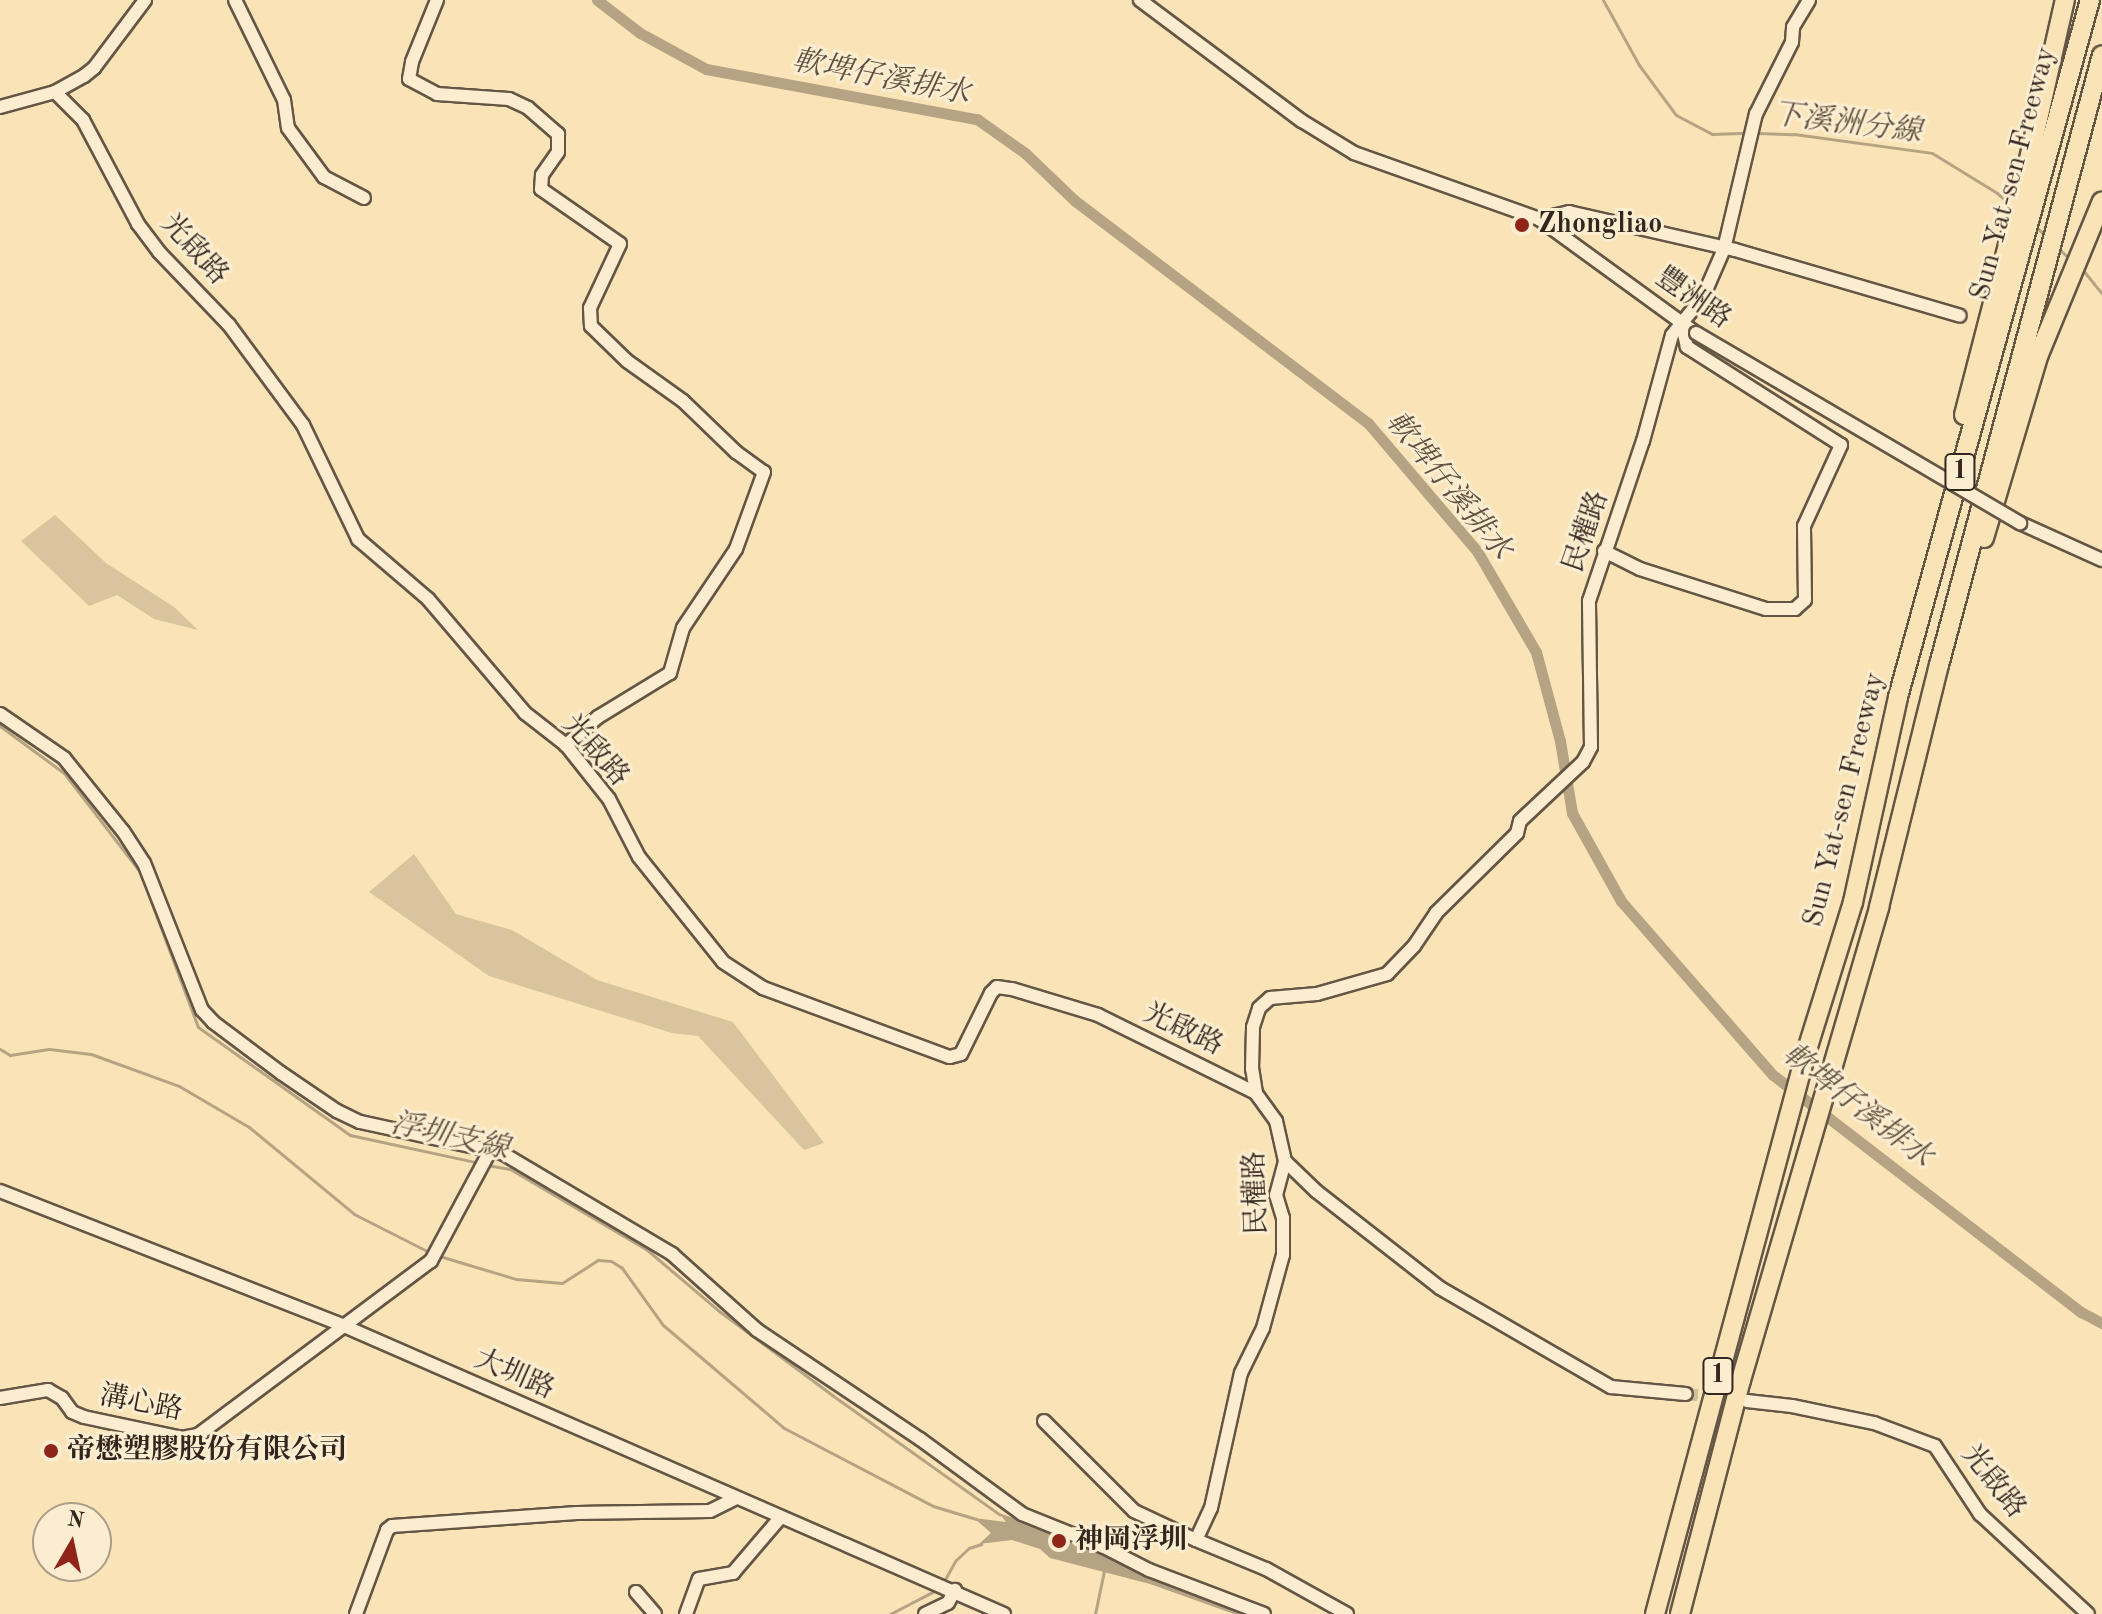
<!DOCTYPE html>
<meta charset="utf-8">
<style>
body{margin:0}
#map{position:relative;width:2102px;height:1614px;overflow:hidden;background:#fae4b7;font-family:"Old Standard TT","Noto Serif TC",serif}
div>[style]{position:absolute}
[style*='--x']{left:calc(var(--x)*1px);top:calc(var(--y)*1px);width:calc(var(--w)*1px);rotate:calc(var(--a)*1deg)}
.green>*{inset:0;background:#d8c49d}
.water>*{inset:0;background:#b6a383}
.stream>*{height:3px;margin:-1.5px;padding:0 1.5px;transform-origin:1.5px;border-radius:1.5px;background:#b6a383}
.canal>*{height:11px;margin:-5.5px;padding:0 5.5px;transform-origin:5.5px;border-radius:5.5px;background:#b6a383}
.minor-tunnel>*{height:12px;margin-top:-6px;transform-origin:0;background:repeating-linear-gradient(90deg,#d2be99 0 12px,transparent 0 18px)}
.roads{filter:drop-shadow(2px 0 #645645) drop-shadow(-2px 0 #645645) drop-shadow(0 2px #645645) drop-shadow(0 -2px #645645)}
.minor>*{height:12px;margin:-6px;padding:0 6px;transform-origin:6px;border-radius:6px;background:#fcedd0}
.highway>*{height:18px;margin:-9px;padding:0 9px;transform-origin:9px;border-radius:9px;background:#fae4b7}
.bridges{filter:drop-shadow(2px 0 #645645) drop-shadow(-2px 0 #645645) drop-shadow(0 2px #645645) drop-shadow(0 -2px #645645)}
.minor-bridge>*{height:12px;margin:-6px;padding:0 6px;transform-origin:6px;border-radius:6px;background:#fcedd0}
.dots>*{width:22px;height:22px;translate:-50% -50%;box-sizing:border-box;border:4px solid #fcedd0;border-radius:50%}
span{translate:-50% -50%;white-space:nowrap;text-align:center;line-height:1.15;-webkit-text-stroke:6px #fcedd0;paint-order:stroke}
.shield-label span{padding:2px 6px;background:#fcedd0;border:2px solid;border-radius:6px;-webkit-text-stroke-width:0}
.shield-label{font-size:26px;color:#32261f;font-weight:700}
.street-label{font-size:28px;color:#32261f}
.poi-label{font-size:28px;color:#32261f;font-weight:700}
.left{translate:0 -50%;text-align:left}
.water-label{font-size:30px;color:#605242;font-style:italic}
.north{position:absolute;left:32px;top:1502px;width:80px;height:80px;box-sizing:border-box;background:#fcedd0;border:2px solid #ab9d89;border-radius:50%;rotate:9deg;font-size:22px;font-weight:700;line-height:32px;text-align:center;color:#32261f}
.north::after{content:'';display:block;margin:auto;width:28px;height:36px;background:#8f2418;clip-path:polygon(50% 0,100% 100%,50% 72%,0 100%)}
</style>
<div id="map">
<div class="green">
<div style="clip-path:polygon(55px 515px,106px 563px,174px 607px,198px 630px,154px 619px,117px 595px,89px 606px,21px 541px)"></div>
<div style="clip-path:polygon(414px 854px,456px 914px,512px 930px,597px 980px,733px 1022px,824px 1143px,804px 1150px,698px 1036px,672px 1033px,489px 976px,369px 892px)"></div>
</div>
<div class="water">
<div style="clip-path:polygon(999px 1513px,1069px 1538px,1259px 1614px,1234px 1614px,1150px 1584px,1050px 1558px,1040px 1549px,1012px 1540px,979px 1544px,991px 1533px,974px 1518px,1006px 1522px)"></div>
</div>
<div class="stream">
<div style="--x:1603;--y:0;--w:74;--a:61"></div>
<div style="--x:1639;--y:65;--w:62;--a:53.5"></div>
<div style="--x:1676;--y:115;--w:41;--a:27.8"></div>
<div style="--x:1712;--y:134;--w:36;--a:-2"></div>
<div style="--x:1756;--y:133;--w:38;--a:2"></div>
<div style="--x:1794;--y:134;--w:139;--a:7.8"></div>
<div style="--x:1932;--y:153;--w:76;--a:31.6"></div>
<div style="--x:1997;--y:193;--w:18;--a:41"></div>
<div style="--x:2035;--y:226;--w:16;--a:43"></div>
<div style="--x:2058;--y:248;--w:16;--a:43"></div>
<div style="--x:2082;--y:269;--w:32;--a:51"></div>
<div style="--x:0;--y:726;--w:79;--a:36.3"></div>
<div style="--x:64;--y:773;--w:125;--a:52.5"></div>
<div style="--x:140;--y:872;--w:165;--a:69.5"></div>
<div style="--x:198;--y:1027;--w:186;--a:35.4"></div>
<div style="--x:350;--y:1135;--w:132;--a:12.2"></div>
<div style="--x:0;--y:1049;--w:12;--a:31"></div>
<div style="--x:10;--y:1055;--w:39;--a:-9"></div>
<div style="--x:49;--y:1049;--w:42;--a:6.8"></div>
<div style="--x:91;--y:1054;--w:94;--a:20"></div>
<div style="--x:179;--y:1086;--w:81;--a:30.4"></div>
<div style="--x:249;--y:1127;--w:136;--a:39.6"></div>
<div style="--x:354;--y:1214;--w:84;--a:26.9"></div>
<div style="--x:487;--y:1165;--w:23;--a:10"></div>
<div style="--x:510;--y:1169;--w:158;--a:30.5"></div>
<div style="--x:646;--y:1249;--w:96;--a:40.3"></div>
<div style="--x:719;--y:1311;--w:141;--a:36.6"></div>
<div style="--x:832;--y:1395;--w:206;--a:35.5"></div>
<div style="--x:436;--y:1255;--w:84;--a:16.7"></div>
<div style="--x:516;--y:1279;--w:46;--a:5"></div>
<div style="--x:562;--y:1283;--w:43;--a:-32.6"></div>
<div style="--x:598;--y:1260;--w:13;--a:4"></div>
<div style="--x:611;--y:1261;--w:13;--a:32"></div>
<div style="--x:622;--y:1268;--w:70;--a:54.3"></div>
<div style="--x:663;--y:1325;--w:159;--a:40.4"></div>
<div style="--x:784;--y:1428;--w:168;--a:27.6"></div>
<div style="--x:933;--y:1506;--w:45;--a:16.8"></div>
<div style="--x:943;--y:1583;--w:26;--a:-61"></div>
<div style="--x:956;--y:1560;--w:18;--a:-43"></div>
<div style="--x:969;--y:1548;--w:13;--a:-18"></div>
<div style="--x:890;--y:1614;--w:54;--a:-27.5"></div>
<div style="--x:1095;--y:1614;--w:44;--a:-78.2"></div>
</div>
<div class="canal">
<div style="--x:597;--y:0;--w:54;--a:37.5"></div>
<div style="--x:640;--y:33;--w:75;--a:28.6"></div>
<div style="--x:706;--y:69;--w:276;--a:10.5"></div>
<div style="--x:977;--y:119;--w:59;--a:35.3"></div>
<div style="--x:1025;--y:153;--w:68;--a:43.8"></div>
<div style="--x:1074;--y:200;--w:369;--a:37.2"></div>
<div style="--x:1368;--y:423;--w:168;--a:49.6"></div>
<div style="--x:1477;--y:551;--w:117;--a:59.7"></div>
<div style="--x:1536;--y:652;--w:92;--a:74.9"></div>
<div style="--x:1560;--y:741;--w:73;--a:80.5"></div>
<div style="--x:1572;--y:813;--w:101;--a:60.9"></div>
<div style="--x:1621;--y:901;--w:231;--a:48.9"></div>
<div style="--x:1773;--y:1075;--w:389;--a:37.6"></div>
<div style="--x:2081;--y:1312;--w:24;--a:28"></div>
</div>
<div class="minor-tunnel">
<div style="--x:1686;--y:1394;--w:56;--a:6.1"></div>
</div>
<div class="roads">
<div class="minor">
<div style="--x:235;--y:0;--w:111;--a:63.9"></div>
<div style="--x:284;--y:100;--w:28;--a:82"></div>
<div style="--x:288;--y:128;--w:61;--a:53.7"></div>
<div style="--x:324;--y:177;--w:45;--a:27.7"></div>
<div style="--x:437;--y:0;--w:67;--a:112"></div>
<div style="--x:412;--y:62;--w:17;--a:100"></div>
<div style="--x:409;--y:79;--w:32;--a:28"></div>
<div style="--x:437;--y:94;--w:72;--a:4"></div>
<div style="--x:509;--y:99;--w:21;--a:25"></div>
<div style="--x:528;--y:108;--w:40;--a:41"></div>
<div style="--x:558;--y:134;--w:18;--a:90"></div>
<div style="--x:558;--y:152;--w:28;--a:125"></div>
<div style="--x:542;--y:175;--w:14;--a:94"></div>
<div style="--x:541;--y:189;--w:96;--a:34.8"></div>
<div style="--x:620;--y:244;--w:71;--a:115.1"></div>
<div style="--x:590;--y:308;--w:18;--a:87"></div>
<div style="--x:591;--y:326;--w:50;--a:44.2"></div>
<div style="--x:627;--y:361;--w:69;--a:35.5"></div>
<div style="--x:683;--y:401;--w:74;--a:43.9"></div>
<div style="--x:736;--y:452;--w:34;--a:36"></div>
<div style="--x:764;--y:472;--w:82;--a:110"></div>
<div style="--x:736;--y:549;--w:95;--a:123.9"></div>
<div style="--x:683;--y:628;--w:47;--a:106.1"></div>
<div style="--x:670;--y:673;--w:84;--a:148.6"></div>
<div style="--x:598;--y:717;--w:43;--a:138.8"></div>
<div style="--x:1140;--y:0;--w:202;--a:36.8"></div>
<div style="--x:1302;--y:121;--w:61;--a:31.6"></div>
<div style="--x:1354;--y:153;--w:196;--a:19.6"></div>
<div style="--x:1539;--y:219;--w:194;--a:36"></div>
<div style="--x:55;--y:92;--w:40;--a:45"></div>
<div style="--x:83;--y:120;--w:118;--a:62.1"></div>
<div style="--x:138;--y:224;--w:35;--a:53"></div>
<div style="--x:159;--y:252;--w:101;--a:46.2"></div>
<div style="--x:229;--y:325;--w:124;--a:53.5"></div>
<div style="--x:303;--y:425;--w:127;--a:64.2"></div>
<div style="--x:358;--y:539;--w:92;--a:40.6"></div>
<div style="--x:428;--y:599;--w:150;--a:49.6"></div>
<div style="--x:525;--y:713;--w:52;--a:38"></div>
<div style="--x:566;--y:745;--w:69;--a:51.5"></div>
<div style="--x:609;--y:799;--w:65;--a:62.7"></div>
<div style="--x:639;--y:857;--w:134;--a:51.3"></div>
<div style="--x:723;--y:962;--w:48;--a:33"></div>
<div style="--x:763;--y:988;--w:199;--a:20.3"></div>
<div style="--x:950;--y:1057;--w:11;--a:-15"></div>
<div style="--x:961;--y:1054;--w:68;--a:-63.8"></div>
<div style="--x:991;--y:993;--w:8;--a:-45"></div>
<div style="--x:997;--y:987;--w:15;--a:8"></div>
<div style="--x:1012;--y:989;--w:90;--a:16.8"></div>
<div style="--x:1098;--y:1015;--w:176;--a:26.3"></div>
<div style="--x:0;--y:107;--w:57;--a:-15.3"></div>
<div style="--x:55;--y:92;--w:33;--a:-29"></div>
<div style="--x:84;--y:76;--w:13;--a:-39"></div>
<div style="--x:94;--y:68;--w:85;--a:-53.1"></div>
<div style="--x:1539;--y:219;--w:31;--a:-13"></div>
<div style="--x:1569;--y:212;--w:170;--a:12.9"></div>
<div style="--x:1735;--y:250;--w:234;--a:16.3"></div>
<div style="--x:2020;--y:523;--w:90;--a:24.3"></div>
<div style="--x:1604;--y:551;--w:40;--a:26.6"></div>
<div style="--x:1640;--y:569;--w:132;--a:17.6"></div>
<div style="--x:1766;--y:609;--w:29;--a:0"></div>
<div style="--x:1795;--y:609;--w:13;--a:-42"></div>
<div style="--x:1805;--y:600;--w:74;--a:-90.8"></div>
<div style="--x:1804;--y:526;--w:89;--a:-65.4"></div>
<div style="--x:1841;--y:445;--w:183;--a:-147.5"></div>
<div style="--x:1687;--y:347;--w:23;--a:-103"></div>
<div style="--x:0;--y:714;--w:78;--a:34.5"></div>
<div style="--x:64;--y:758;--w:94;--a:51.1"></div>
<div style="--x:123;--y:831;--w:38;--a:57"></div>
<div style="--x:144;--y:863;--w:158;--a:68.5"></div>
<div style="--x:202;--y:1010;--w:16;--a:47"></div>
<div style="--x:213;--y:1022;--w:85;--a:36.9"></div>
<div style="--x:281;--y:1073;--w:68;--a:34.2"></div>
<div style="--x:337;--y:1111;--w:25;--a:26"></div>
<div style="--x:360;--y:1122;--w:145;--a:12.3"></div>
<div style="--x:502;--y:1153;--w:198;--a:30.7"></div>
<div style="--x:672;--y:1254;--w:114;--a:41.8"></div>
<div style="--x:757;--y:1330;--w:196;--a:33.8"></div>
<div style="--x:920;--y:1439;--w:127;--a:36.3"></div>
<div style="--x:1022;--y:1514;--w:88;--a:21.9"></div>
<div style="--x:1104;--y:1547;--w:51;--a:27.1"></div>
<div style="--x:1149;--y:1570;--w:123;--a:20.9"></div>
<div style="--x:1285;--y:1161;--w:43;--a:44.1"></div>
<div style="--x:1316;--y:1191;--w:157;--a:38"></div>
<div style="--x:1440;--y:1288;--w:198;--a:30.1"></div>
<div style="--x:1611;--y:1387;--w:75;--a:5.3"></div>
<div style="--x:0;--y:1191;--w:370;--a:21.4"></div>
<div style="--x:344;--y:1326;--w:720;--a:23.57"></div>
<div style="--x:0;--y:1398;--w:49;--a:-9.5"></div>
<div style="--x:48;--y:1390;--w:16;--a:30"></div>
<div style="--x:62;--y:1398;--w:17;--a:54"></div>
<div style="--x:72;--y:1412;--w:13;--a:23"></div>
<div style="--x:84;--y:1417;--w:100;--a:12.1"></div>
<div style="--x:182;--y:1438;--w:16;--a:-11"></div>
<div style="--x:198;--y:1435;--w:291;--a:-36.8"></div>
<div style="--x:431;--y:1261;--w:127;--a:-61.8"></div>
<div style="--x:1747;--y:1401;--w:45;--a:6.3"></div>
<div style="--x:1792;--y:1406;--w:84;--a:11.7"></div>
<div style="--x:1874;--y:1423;--w:65;--a:20.7"></div>
<div style="--x:1935;--y:1446;--w:82;--a:56.5"></div>
<div style="--x:1980;--y:1514;--w:147;--a:42.8"></div>
<div style="--x:1044;--y:1421;--w:127;--a:45"></div>
<div style="--x:1134;--y:1511;--w:68;--a:25.1"></div>
<div style="--x:636;--y:1592;--w:29;--a:49"></div>
<div style="--x:356;--y:1614;--w:90;--a:-69.7"></div>
<div style="--x:387;--y:1530;--w:6;--a:-39"></div>
<div style="--x:392;--y:1526;--w:185;--a:-4"></div>
<div style="--x:577;--y:1513;--w:133;--a:-0.9"></div>
<div style="--x:710;--y:1511;--w:28;--a:-26"></div>
<div style="--x:686;--y:1614;--w:37;--a:-70"></div>
<div style="--x:699;--y:1579;--w:35;--a:-10"></div>
<div style="--x:733;--y:1573;--w:72;--a:-49.5"></div>
<div style="--x:925;--y:1614;--w:25;--a:-26"></div>
<div style="--x:948;--y:1603;--w:15;--a:-62"></div>
<div style="--x:1347;--y:1614;--w:93;--a:-150.9"></div>
<div style="--x:1266;--y:1569;--w:76;--a:-157.5"></div>
<div style="--x:1196;--y:1540;--w:35;--a:-65"></div>
<div style="--x:1211;--y:1508;--w:138;--a:-77.5"></div>
<div style="--x:1241;--y:1373;--w:50;--a:-63.9"></div>
<div style="--x:1263;--y:1328;--w:76;--a:-74.7"></div>
<div style="--x:1283;--y:1255;--w:37;--a:-90"></div>
<div style="--x:1283;--y:1218;--w:24;--a:-107"></div>
<div style="--x:1276;--y:1195;--w:35;--a:-75"></div>
<div style="--x:1285;--y:1161;--w:41;--a:-102.7"></div>
<div style="--x:1276;--y:1121;--w:34;--a:-126"></div>
<div style="--x:1256;--y:1093;--w:24;--a:-99"></div>
<div style="--x:1252;--y:1069;--w:42;--a:-88.6"></div>
<div style="--x:1253;--y:1027;--w:20;--a:-72"></div>
<div style="--x:1259;--y:1008;--w:15;--a:-42"></div>
<div style="--x:1270;--y:998;--w:47;--a:-4.9"></div>
<div style="--x:1317;--y:994;--w:73;--a:-15.9"></div>
<div style="--x:1387;--y:974;--w:39;--a:-46"></div>
<div style="--x:1414;--y:946;--w:40;--a:-56"></div>
<div style="--x:1436;--y:913;--w:114;--a:-44.6"></div>
<div style="--x:1517;--y:833;--w:12;--a:-76"></div>
<div style="--x:1520;--y:821;--w:86;--a:-43.1"></div>
<div style="--x:1583;--y:762;--w:17;--a:-62"></div>
<div style="--x:1591;--y:747;--w:146;--a:-90.8"></div>
<div style="--x:1589;--y:601;--w:169;--a:-71.4"></div>
<div style="--x:1643;--y:441;--w:110;--a:-74.7"></div>
<div style="--x:1672;--y:335;--w:49;--a:-50.8"></div>
<div style="--x:1703;--y:297;--w:52;--a:-66.4"></div>
<div style="--x:1724;--y:249;--w:139;--a:-76.7"></div>
<div style="--x:1756;--y:114;--w:80;--a:-63.4"></div>
<div style="--x:1792;--y:42;--w:15;--a:-86"></div>
<div style="--x:1793;--y:27;--w:31;--a:-59"></div>
</div>
<div class="highway">
<div style="--x:1964;--y:415;--w:223;--a:-75.5"></div>
<div style="--x:2020;--y:199;--w:204;--a:-77.3"></div>
<div style="--x:1984;--y:538;--w:192;--a:-73.4"></div>
<div style="--x:2039;--y:354;--w:165;--a:-67.6"></div>
<div style="--x:1655;--y:1614;--w:581;--a:-74.94"></div>
<div style="--x:1806;--y:1053;--w:158;--a:-72.7"></div>
<div style="--x:1853;--y:902;--w:210;--a:-77.6"></div>
<div style="--x:1898;--y:697;--w:723;--a:-74.6"></div>
<div style="--x:1680;--y:1614;--w:242;--a:-75.4"></div>
<div style="--x:1741;--y:1380;--w:493;--a:-73.7"></div>
<div style="--x:1879;--y:907;--w:249;--a:-76.1"></div>
<div style="--x:1939;--y:665;--w:631;--a:-75.04"></div>
</div>
</div>
<div class="bridges">
<div class="minor-bridge">
<div style="--x:1696;--y:333;--w:376;--a:30.4"></div>
</div>
</div>
<div class="dots">
<div style="left:1522px;top:225px;background:#8f2418"></div>
<div style="left:51px;top:1451px;background:#8f2418"></div>
<div style="left:1059px;top:1541px;background:#8f2418"></div>
</div>
<div class="shield-label">
<span style="left:1960px;top:472px">1</span>
<span style="left:1718px;top:1376px">1</span>
</div>
<div class="street-label">
<span style="left:2014px;top:174px;rotate:-75deg">Sun Yat-sen Freeway</span>
<span style="left:194px;top:250px;rotate:48deg">光啟路</span>
<span style="left:1693px;top:299px;rotate:35deg">豐洲路</span>
<span style="left:1587px;top:532px;rotate:-71deg">民權路</span>
<span style="left:595px;top:751px;rotate:49deg">光啟路</span>
<span style="left:1845px;top:800px;rotate:-76deg">Sun Yat-sen Freeway</span>
<span style="left:1183px;top:1030px;rotate:26deg">光啟路</span>
<span style="left:1257px;top:1193px;rotate:-92deg">民權路</span>
<span style="left:514px;top:1375px;rotate:24deg">大圳路</span>
<span style="left:141px;top:1404px;rotate:11deg">溝心路</span>
<span style="left:1993px;top:1482px;rotate:52deg">光啟路</span>
</div>
<div class="poi-label">
<span class="left" style="left:1538px;top:225px">Zhongliao</span>
<span class="left" style="left:67px;top:1451px">帝懋塑膠股份有限公司</span>
<span class="left" style="left:1075px;top:1541px">神岡浮圳</span>
</div>
<div class="water-label">
<span style="left:881px;top:78px;rotate:11deg">軟埤仔溪排水</span>
<span style="left:1847px;top:124px;rotate:7deg">下溪洲分線</span>
<span style="left:1448px;top:486px;rotate:51deg">軟埤仔溪排水</span>
<span style="left:1857px;top:1106px;rotate:38deg">軟埤仔溪排水</span>
<span style="left:450px;top:1137px;rotate:13deg">浮圳支線</span>
</div>
<div class="north">N</div>
</div>
